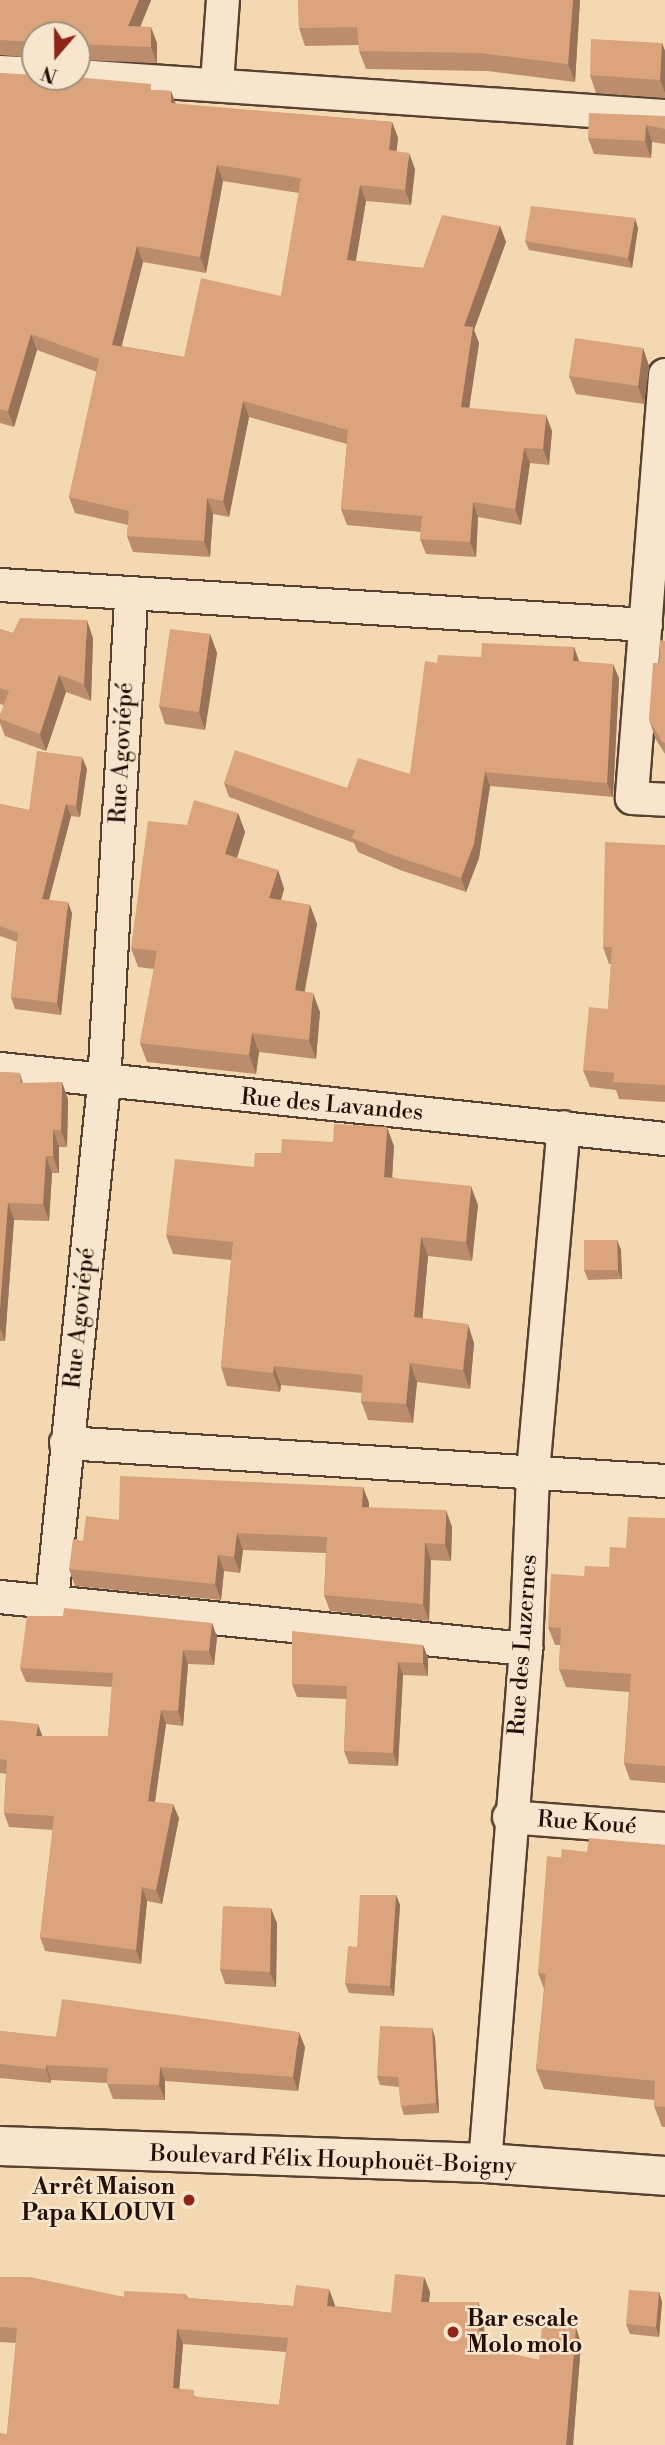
<!DOCTYPE html>
<meta charset="utf-8">
<style>
body{margin:0}
#map{position:relative;width:665px;height:2445px;overflow:hidden;background:#f3d8b2;font-family:"Libre Bodoni",serif}
div>[style]{position:absolute}
[style*='--x']{left:calc(var(--x)*1px);top:calc(var(--y)*1px);width:calc(var(--w)*1px);rotate:calc(var(--a)*1deg)}
.roads{filter:drop-shadow(2px 0 #594131) drop-shadow(-2px 0 #594131) drop-shadow(0 2px #594131) drop-shadow(0 -2px #594131)}
.street>*{height:32px;margin:-16px;padding:0 16px;transform-origin:16px;border-radius:16px;background:#f7e6cd}
.secondary>*{height:38px;margin:-19px;padding:0 19px;transform-origin:19px;border-radius:19px;background:#f7e6cd}
.wall>*{inset:0;background:#bc8d6c}
.shaded-wall>*{inset:0;background:#997358}
.building>*{inset:0;background:#dba47d}
.dots>*{width:19px;height:19px;translate:-50% -50%;box-sizing:border-box;border:4px solid #f7e6cd;border-radius:50%}
span{translate:-50% -50%;white-space:nowrap;text-align:center;line-height:1.15;-webkit-text-stroke:5px #f7e6cd;paint-order:stroke}
.street-label{font-size:23px;color:#260f06}
.poi-label{font-size:23px;color:#260f06;font-weight:700}
.right{translate:-100% -50%;text-align:right}
.left{translate:0 -50%;text-align:left}
.north{position:absolute;left:21px;top:21px;width:70px;height:70px;box-sizing:border-box;background:#f7e6cd;border:2px solid #a3907d;border-radius:50%;rotate:200deg;font-size:19px;font-weight:700;line-height:28px;text-align:center;color:#260f06}
.north::after{content:'';display:block;margin:auto;width:24px;height:32px;background:#8f2418;clip-path:polygon(50% 0,100% 100%,50% 72%,0 100%)}
</style>
<div id="map">
<div class="roads">
<div class="street">
<div style="--x:0;--y:72;--w:35;--a:3"></div>
<div style="--x:77;--y:76;--w:589;--a:3.89"></div>
<div style="--x:217;--y:83;--w:83;--a:-85.9"></div>
<div style="--x:665;--y:375;--w:424;--a:94.5"></div>
<div style="--x:632;--y:798;--w:33;--a:3"></div>
<div style="--x:0;--y:585;--w:647;--a:3.54"></div>
<div style="--x:0;--y:1069;--w:669;--a:6.01"></div>
<div style="--x:66;--y:1443;--w:600;--a:3.63"></div>
<div style="--x:0;--y:1597;--w:529;--a:5.65"></div>
<div style="--x:52;--y:1601;--w:520;--a:-84.26"></div>
<div style="--x:104;--y:1084;--w:491;--a:-86.8"></div>
<div style="--x:509;--y:1817;--w:156;--a:4.4"></div>
<div style="--x:485;--y:2163;--w:516;--a:-85.44"></div>
<div style="--x:526;--y:1649;--w:177;--a:-87.7"></div>
<div style="--x:533;--y:1472;--w:346;--a:-84.9"></div>
</div>
<div class="secondary">
<div style="--x:0;--y:2146;--w:485;--a:2"></div>
<div style="--x:485;--y:2163;--w:180;--a:4.1"></div>
</div>
</div>
<div class="wall">
<div style="clip-path:polygon(0 0,151px 0,140px 27px,157px 43px,157px 63px,77px 60px,77px 35px,35px 35px,35px 58px,0 55px)"></div>
<div style="clip-path:polygon(298px 0,580px 0,575px 82px,487px 71px,366px 69px,359px 51px,359px 45px,305px 46px,299px 28px)"></div>
<div style="clip-path:polygon(662px 43px,665px 51px,665px 98px,596px 93px,590px 75px)"></div>
<div style="clip-path:polygon(evenodd,0 73px,153px 90px,171px 91px,175px 104px,392px 122px,398px 138px,396px 151px,415px 169px,411px 205px,366px 201px,356px 261px,423px 268px,500px 226px,506px 242px,474px 330px,479px 343px,469px 408px,552px 431px,549px 465px,530px 463px,521px 525px,478px 517px,476px 557px,426px 554px,420px 539px,421px 532px,347px 525px,341px 509px,347px 444px,249px 417px,229px 517px,213px 514px,210px 557px,133px 552px,127px 536px,128px 525px,75px 513px,69px 497px,97px 372px,37px 350px,14px 427px,0 423px,0 73px,223px 181px,299px 193px,281px 296px,184px 357px,121px 346px,143px 262px,206px 273px,223px 181px)"></div>
<div style="clip-path:polygon(665px 116px,665px 144px,652px 142px,651px 158px,594px 154px,588px 138px)"></div>
<div style="clip-path:polygon(638px 228px,632px 268px,529px 250px,525px 241px)"></div>
<div style="clip-path:polygon(643px 348px,649px 366px,644px 404px,576px 394px,569px 376px)"></div>
<div style="clip-path:polygon(0 629px,13px 633px,93px 638px,91px 701px,66px 692px,46px 751px,5px 736px,0 723px,0 715px,4px 705px,0 704px)"></div>
<div style="clip-path:polygon(210px 634px,217px 653px,205px 730px,165px 724px,159px 706px)"></div>
<div style="clip-path:polygon(665px 641px,665px 754px,655px 738px,649px 719px,659px 663px)"></div>
<div style="clip-path:polygon(574px 647px,579px 661px,619px 678px,613px 797px,490px 786px,479px 858px,466px 892px,400px 870px,358px 852px,354px 843px,229px 797px,224px 783px,347px 788px,410px 774px,437px 663px)"></div>
<div style="clip-path:polygon(87px 769px,80px 817px,71px 816px,49px 900px,72px 913px,61px 1015px,15px 1009px,11px 997px,17px 942px,0 936px,0 804px,29px 810px)"></div>
<div style="clip-path:polygon(238px 813px,245px 832px,237px 858px,278px 870px,284px 889px,281px 900px,310px 905px,317px 924px,305px 991px,320px 1012px,316px 1059px,259px 1052px,256px 1074px,147px 1062px,140px 1043px,154px 969px,138px 967px,131px 948px,187px 825px)"></div>
<div style="clip-path:polygon(665px 845px,665px 1102px,619px 1099px,616px 1090px,590px 1087px,583px 1070px,608px 1009px,611px 964px,609px 964px,603px 947px)"></div>
<div style="clip-path:polygon(0 1072px,20px 1073px,23px 1083px,68px 1099px,67px 1147px,59px 1147px,59px 1173px,52px 1173px,49px 1221px,14px 1220px,5px 1341px,0 1341px)"></div>
<div style="clip-path:polygon(394px 1146px,392px 1177px,478px 1205px,472px 1261px,428px 1256px,422px 1319px,474px 1343px,470px 1389px,417px 1382px,413px 1423px,368px 1420px,361px 1401px,362px 1393px,281px 1385px,280px 1392px,227px 1386px,221px 1367px,231px 1260px,173px 1254px,166px 1235px,254px 1167px,281px 1153px)"></div>
<div style="clip-path:polygon(617px 1240px,621px 1250px,622px 1279px,588px 1280px,584px 1270px)"></div>
<div style="clip-path:polygon(363px 1487px,369px 1503px,369px 1508px,452px 1527px,451px 1561px,431px 1560px,429px 1621px,330px 1611px,324px 1595px,326px 1553px,243px 1550px,240px 1573px,224px 1571px,221px 1600px,75px 1586px,69px 1569px,83px 1541px,119px 1520px)"></div>
<div style="clip-path:polygon(665px 1518px,665px 1783px,630px 1780px,624px 1763px,629px 1692px,566px 1687px,559px 1669px,560px 1645px,555px 1645px,548px 1627px,584px 1576px,609px 1567px,626px 1548px)"></div>
<div style="clip-path:polygon(212px 1623px,217px 1637px,214px 1665px,188px 1664px,183px 1726px,166px 1724px,155px 1802px,179px 1818px,162px 1904px,147px 1901px,141px 1964px,45px 1951px,40px 1937px,53px 1830px,9px 1827px,4px 1813px,6px 1774px,0 1773px,0 1720px,42px 1736px,108px 1736px,112px 1687px,26px 1682px,20px 1668px)"></div>
<div style="clip-path:polygon(423px 1645px,428px 1658px,428px 1676px,403px 1675px,398px 1766px,349px 1764px,344px 1751px,346px 1699px,297px 1697px,292px 1684px)"></div>
<div style="clip-path:polygon(665px 1845px,665px 2127px,662px 2127px,654px 2106px,654px 2100px,544px 2089px,536px 2069px,544px 1989px,538px 1973px,561px 1858px,587px 1852px)"></div>
<div style="clip-path:polygon(396px 1895px,400px 1905px,394px 1996px,349px 1993px,345px 1983px,357px 1947px)"></div>
<div style="clip-path:polygon(277px 1923px,276px 1987px,225px 1984px,220px 1969px)"></div>
<div style="clip-path:polygon(432px 2028px,435px 2038px,439px 2113px,404px 2115px,401px 2106px,399px 2087px,380px 2085px,377px 2076px)"></div>
<div style="clip-path:polygon(0 2031px,56px 2037px,305px 2047px,298px 2091px,165px 2081px,165px 2100px,113px 2099px,107px 2083px,51px 2080px,51px 2083px,0 2078px)"></div>
<div style="clip-path:polygon(evenodd,0 2277px,124px 2297px,186px 2294px,188px 2298px,293px 2306px,329px 2289px,334px 2306px,391px 2313px,424px 2277px,430px 2292px,429px 2302px,478px 2302px,484px 2317px,484px 2348px,539px 2360px,576px 2328px,581px 2343px,573px 2445px,7px 2434px,16px 2343px,0 2342px,0 2277px,183px 2344px,286px 2352px,279px 2405px,197px 2397px,179px 2389px,183px 2344px)"></div>
<div style="clip-path:polygon(659px 2292px,662px 2302px,659px 2337px,630px 2334px,626px 2324px)"></div>
</div>
<div class="shaded-wall">
<div style="clip-path:polygon(139px 0,151px 0,134px 42px,128px 26px)"></div>
<div style="clip-path:polygon(573px 0,580px 0,575px 82px,568px 64px)"></div>
<div style="clip-path:polygon(151px 27px,157px 43px,157px 63px,151px 47px)"></div>
<div style="clip-path:polygon(662px 43px,665px 51px,665px 93px,660px 80px)"></div>
<div style="clip-path:polygon(171px 91px,177px 107px,171px 103px)"></div>
<div style="clip-path:polygon(392px 122px,398px 138px,395px 166px,389px 150px)"></div>
<div style="clip-path:polygon(646px 125px,652px 142px,651px 158px,645px 141px)"></div>
<div style="clip-path:polygon(409px 153px,415px 169px,411px 205px,405px 190px)"></div>
<div style="clip-path:polygon(217px 165px,223px 181px,206px 273px,200px 257px)"></div>
<div style="clip-path:polygon(360px 185px,366px 201px,353px 276px,347px 260px)"></div>
<div style="clip-path:polygon(635px 218px,638px 228px,632px 268px,628px 258px)"></div>
<div style="clip-path:polygon(500px 226px,506px 242px,474px 330px,479px 343px,467px 423px,461px 407px,464px 326px)"></div>
<div style="clip-path:polygon(137px 246px,143px 262px,118px 361px,112px 345px)"></div>
<div style="clip-path:polygon(31px 334px,37px 350px,14px 427px,8px 411px)"></div>
<div style="clip-path:polygon(643px 348px,649px 366px,644px 404px,638px 386px)"></div>
<div style="clip-path:polygon(243px 401px,249px 417px,229px 517px,223px 501px)"></div>
<div style="clip-path:polygon(546px 415px,552px 431px,549px 465px,543px 449px)"></div>
<div style="clip-path:polygon(524px 448px,530px 463px,521px 525px,515px 509px)"></div>
<div style="clip-path:polygon(207px 498px,213px 514px,210px 557px,204px 541px)"></div>
<div style="clip-path:polygon(473px 502px,478px 517px,476px 557px,470px 542px)"></div>
<div style="clip-path:polygon(87px 620px,93px 638px,91px 701px,84px 684px)"></div>
<div style="clip-path:polygon(210px 634px,217px 653px,205px 730px,199px 712px)"></div>
<div style="clip-path:polygon(574px 647px,579px 661px,573px 661px)"></div>
<div style="clip-path:polygon(613px 664px,619px 678px,613px 797px,607px 783px)"></div>
<div style="clip-path:polygon(59px 675px,66px 692px,46px 751px,40px 734px)"></div>
<div style="clip-path:polygon(82px 757px,87px 769px,80px 817px,76px 806px)"></div>
<div style="clip-path:polygon(485px 772px,490px 786px,479px 858px,466px 892px,461px 878px)"></div>
<div style="clip-path:polygon(66px 804px,71px 816px,46px 911px,42px 899px)"></div>
<div style="clip-path:polygon(238px 813px,245px 832px,232px 873px,225px 854px)"></div>
<div style="clip-path:polygon(278px 870px,284px 889px,276px 917px,269px 898px)"></div>
<div style="clip-path:polygon(68px 902px,72px 913px,61px 1015px,57px 1003px)"></div>
<div style="clip-path:polygon(310px 905px,317px 924px,301px 1008px,295px 990px)"></div>
<div style="clip-path:polygon(313px 993px,320px 1012px,316px 1059px,309px 1040px)"></div>
<div style="clip-path:polygon(252px 1033px,259px 1052px,256px 1074px,249px 1055px)"></div>
<div style="clip-path:polygon(62px 1082px,68px 1099px,67px 1147px,61px 1130px)"></div>
<div style="clip-path:polygon(387px 1127px,394px 1146px,391px 1195px,384px 1177px)"></div>
<div style="clip-path:polygon(53px 1130px,59px 1147px,59px 1173px,53px 1156px)"></div>
<div style="clip-path:polygon(46px 1156px,52px 1173px,49px 1221px,43px 1204px)"></div>
<div style="clip-path:polygon(471px 1186px,478px 1205px,472px 1261px,466px 1242px)"></div>
<div style="clip-path:polygon(8px 1203px,14px 1220px,5px 1341px,0 1328px,0 1308px)"></div>
<div style="clip-path:polygon(421px 1237px,428px 1256px,421px 1336px,414px 1317px)"></div>
<div style="clip-path:polygon(617px 1240px,621px 1250px,622px 1279px,618px 1270px)"></div>
<div style="clip-path:polygon(468px 1324px,474px 1343px,470px 1389px,463px 1370px)"></div>
<div style="clip-path:polygon(410px 1363px,417px 1382px,413px 1423px,406px 1404px)"></div>
<div style="clip-path:polygon(274px 1366px,281px 1385px,280px 1392px,273px 1373px)"></div>
<div style="clip-path:polygon(363px 1487px,369px 1503px,368px 1524px,362px 1507px)"></div>
<div style="clip-path:polygon(446px 1510px,452px 1527px,451px 1561px,445px 1544px)"></div>
<div style="clip-path:polygon(237px 1533px,243px 1550px,240px 1573px,234px 1557px)"></div>
<div style="clip-path:polygon(425px 1543px,431px 1560px,429px 1621px,423px 1604px)"></div>
<div style="clip-path:polygon(218px 1555px,224px 1571px,221px 1600px,215px 1584px)"></div>
<div style="clip-path:polygon(212px 1623px,217px 1637px,214px 1665px,209px 1651px)"></div>
<div style="clip-path:polygon(423px 1645px,428px 1658px,428px 1676px,423px 1663px)"></div>
<div style="clip-path:polygon(183px 1650px,188px 1664px,183px 1726px,178px 1711px)"></div>
<div style="clip-path:polygon(398px 1662px,403px 1675px,398px 1766px,393px 1753px)"></div>
<div style="clip-path:polygon(161px 1710px,166px 1724px,153px 1815px,148px 1801px)"></div>
<div style="clip-path:polygon(38px 1724px,43px 1738px,36px 1736px)"></div>
<div style="clip-path:polygon(173px 1804px,179px 1818px,162px 1904px,156px 1890px)"></div>
<div style="clip-path:polygon(142px 1887px,147px 1901px,141px 1964px,136px 1950px)"></div>
<div style="clip-path:polygon(396px 1895px,400px 1905px,394px 1996px,390px 1986px)"></div>
<div style="clip-path:polygon(271px 1908px,277px 1923px,276px 1987px,270px 1972px)"></div>
<div style="clip-path:polygon(432px 2028px,435px 2038px,439px 2113px,436px 2103px)"></div>
<div style="clip-path:polygon(299px 2032px,305px 2047px,298px 2091px,293px 2077px)"></div>
<div style="clip-path:polygon(46px 2065px,51px 2080px,51px 2083px,46px 2069px)"></div>
<div style="clip-path:polygon(160px 2067px,165px 2081px,165px 2100px,159px 2085px)"></div>
<div style="clip-path:polygon(424px 2277px,430px 2292px,427px 2317px,421px 2302px)"></div>
<div style="clip-path:polygon(329px 2289px,335px 2305px,333px 2321px,327px 2306px)"></div>
<div style="clip-path:polygon(659px 2292px,662px 2302px,659px 2337px,656px 2327px)"></div>
<div style="clip-path:polygon(478px 2302px,484px 2317px,485px 2362px,479px 2347px)"></div>
<div style="clip-path:polygon(576px 2328px,581px 2343px,573px 2445px,566px 2445px)"></div>
<div style="clip-path:polygon(177px 2329px,183px 2344px,178px 2404px,173px 2388px)"></div>
</div>
<div class="building">
<div style="clip-path:polygon(0 0,139px 0,128px 26px,151px 27px,151px 47px,77px 44px,77px 35px,35px 35px,35px 42px,0 40px)"></div>
<div style="clip-path:polygon(298px 0,573px 0,568px 64px,480px 53px,359px 51px,357px 27px,299px 28px)"></div>
<div style="clip-path:polygon(591px 39px,662px 43px,660px 80px,590px 75px)"></div>
<div style="clip-path:polygon(evenodd,0 73px,35px 75px,35px 77px,76px 77px,151px 84px,151px 90px,171px 91px,171px 103px,392px 122px,389px 150px,409px 153px,405px 190px,360px 185px,347px 260px,423px 268px,442px 215px,500px 226px,464px 326px,473px 327px,461px 407px,546px 415px,543px 449px,524px 448px,515px 509px,473px 502px,470px 542px,420px 539px,422px 516px,341px 509px,348px 430px,243px 401px,223px 501px,207px 498px,204px 541px,127px 536px,129px 511px,69px 497px,99px 359px,31px 334px,8px 411px,0 409px,0 73px,217px 165px,301px 178px,281px 296px,201px 278px,184px 357px,112px 345px,137px 246px,200px 257px,217px 165px)"></div>
<div style="clip-path:polygon(589px 113px,665px 116px,665px 129px,646px 125px,645px 141px,588px 138px)"></div>
<div style="clip-path:polygon(531px 206px,635px 218px,628px 258px,525px 241px)"></div>
<div style="clip-path:polygon(575px 338px,643px 348px,638px 386px,569px 376px)"></div>
<div style="clip-path:polygon(20px 618px,87px 620px,84px 684px,59px 675px,40px 734px,0 719px,0 715px,9px 691px,0 688px,0 629px,13px 633px)"></div>
<div style="clip-path:polygon(170px 629px,210px 634px,199px 712px,159px 706px)"></div>
<div style="clip-path:polygon(660px 640px,665px 641px,665px 743px,662px 742px,649px 719px,653px 663px,659px 663px)"></div>
<div style="clip-path:polygon(482px 643px,574px 647px,573px 661px,613px 664px,607px 783px,485px 772px,474px 844px,461px 878px,395px 856px,352px 838px,355px 831px,224px 783px,235px 750px,347px 788px,358px 758px,410px 774px,425px 661px,437px 663px,438px 655px,481px 657px)"></div>
<div style="clip-path:polygon(37px 751px,82px 757px,76px 806px,66px 804px,42px 899px,68px 902px,57px 1003px,11px 997px,18px 933px,0 926px,0 804px,29px 810px)"></div>
<div style="clip-path:polygon(194px 800px,238px 813px,225px 854px,278px 870px,269px 898px,310px 905px,295px 990px,313px 993px,309px 1040px,252px 1033px,249px 1055px,140px 1043px,157px 951px,131px 948px,148px 821px,187px 825px)"></div>
<div style="clip-path:polygon(605px 842px,665px 845px,665px 1085px,613px 1082px,614px 1073px,583px 1070px,589px 1007px,608px 1009px,612px 947px,603px 947px)"></div>
<div style="clip-path:polygon(0 1072px,20px 1073px,20px 1083px,62px 1082px,61px 1130px,53px 1130px,53px 1156px,46px 1156px,43px 1204px,8px 1203px,0 1308px)"></div>
<div style="clip-path:polygon(334px 1124px,387px 1127px,384px 1177px,471px 1186px,466px 1242px,421px 1237px,414px 1317px,468px 1324px,463px 1370px,410px 1363px,406px 1404px,361px 1401px,363px 1375px,274px 1366px,273px 1373px,221px 1367px,233px 1242px,166px 1235px,175px 1159px,254px 1167px,255px 1153px,281px 1153px,282px 1139px,333px 1142px)"></div>
<div style="clip-path:polygon(584px 1240px,617px 1240px,618px 1270px,584px 1270px)"></div>
<div style="clip-path:polygon(120px 1476px,363px 1487px,362px 1507px,446px 1510px,445px 1544px,425px 1543px,423px 1604px,324px 1595px,327px 1537px,237px 1533px,234px 1557px,218px 1555px,215px 1584px,69px 1569px,73px 1539px,83px 1541px,86px 1516px,119px 1520px)"></div>
<div style="clip-path:polygon(628px 1517px,665px 1518px,665px 1766px,624px 1763px,631px 1674px,559px 1669px,561px 1628px,548px 1627px,551px 1574px,584px 1576px,585px 1566px,609px 1567px,610px 1547px,626px 1548px)"></div>
<div style="clip-path:polygon(64px 1608px,212px 1623px,209px 1651px,183px 1650px,178px 1711px,161px 1710px,148px 1801px,173px 1804px,156px 1890px,142px 1887px,136px 1950px,40px 1937px,54px 1816px,4px 1813px,7px 1760px,0 1759px,0 1720px,38px 1724px,36px 1736px,108px 1736px,113px 1673px,20px 1668px,27px 1616px,63px 1616px)"></div>
<div style="clip-path:polygon(292px 1631px,423px 1645px,423px 1663px,398px 1662px,393px 1753px,344px 1751px,347px 1686px,292px 1684px)"></div>
<div style="clip-path:polygon(589px 1838px,665px 1845px,665px 2107px,654px 2106px,655px 2081px,536px 2069px,546px 1974px,538px 1973px,547px 1856px,561px 1858px,562px 1849px,587px 1852px)"></div>
<div style="clip-path:polygon(360px 1895px,396px 1895px,390px 1986px,345px 1983px,348px 1946px,357px 1947px)"></div>
<div style="clip-path:polygon(223px 1906px,271px 1908px,270px 1972px,220px 1969px)"></div>
<div style="clip-path:polygon(62px 1999px,299px 2032px,293px 2077px,160px 2067px,159px 2085px,107px 2084px,108px 2068px,46px 2065px,46px 2069px,0 2064px,0 2031px,56px 2037px)"></div>
<div style="clip-path:polygon(380px 2026px,432px 2028px,436px 2103px,401px 2106px,398px 2077px,377px 2076px)"></div>
<div style="clip-path:polygon(evenodd,395px 2274px,424px 2277px,421px 2302px,478px 2302px,479px 2347px,539px 2360px,542px 2324px,576px 2328px,566px 2445px,0 2445px,0 2433px,7px 2434px,17px 2328px,0 2327px,0 2277px,30px 2277px,124px 2297px,124px 2291px,186px 2294px,186px 2298px,293px 2306px,296px 2285px,329px 2289px,327px 2306px,391px 2313px,395px 2274px,177px 2329px,288px 2338px,279px 2405px,194px 2397px,194px 2390px,173px 2388px,177px 2329px)"></div>
<div style="clip-path:polygon(629px 2290px,659px 2292px,656px 2327px,626px 2324px)"></div>
</div>
<div class="dots">
<div style="left:189px;top:2200px;background:#8f2418"></div>
<div style="left:453px;top:2332px;background:#8f2418"></div>
</div>
<div class="street-label">
<span style="left:122px;top:753px;rotate:-87deg">Rue Agoviépé</span>
<span style="left:332px;top:1105px;rotate:5deg">Rue des Lavandes</span>
<span style="left:80px;top:1318px;rotate:-84deg">Rue Agoviépé</span>
<span style="left:523px;top:1645px;rotate:-86deg">Rue des Luzernes</span>
<span style="left:587px;top:1823px;rotate:4deg">Rue Koué</span>
<span style="left:333px;top:2160px;rotate:2deg">Boulevard Félix Houphouët-Boigny</span>
</div>
<div class="poi-label">
<span class="right" style="left:175px;top:2200px">Arrêt Maison<br>Papa KLOUVI</span>
<span class="left" style="left:467px;top:2332px">Bar escale<br>Molo molo</span>
</div>
<div class="north">N</div>
</div>
